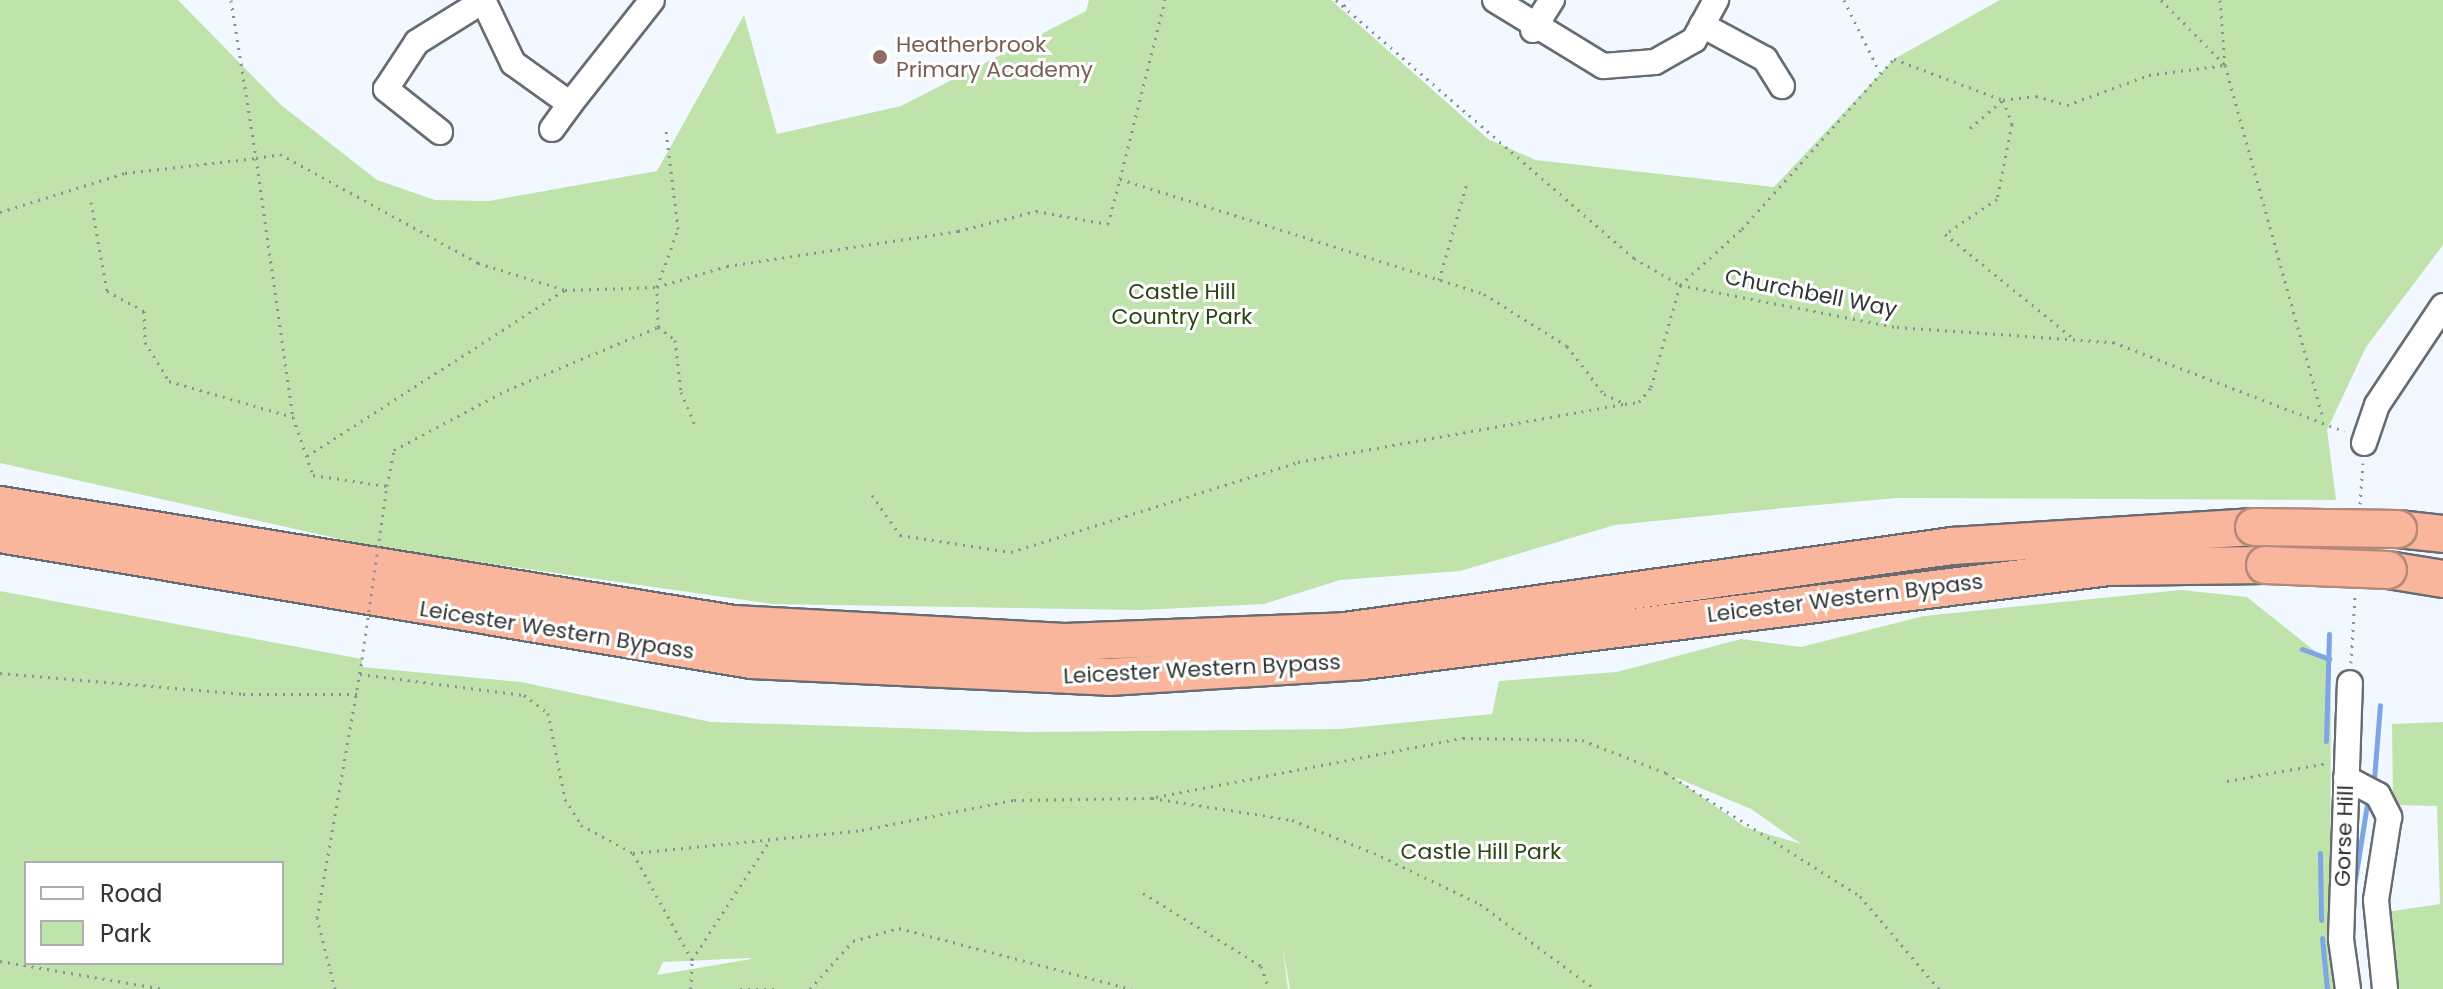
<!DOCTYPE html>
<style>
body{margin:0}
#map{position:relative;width:2443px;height:989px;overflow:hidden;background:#f2f8ff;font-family:Poppins,sans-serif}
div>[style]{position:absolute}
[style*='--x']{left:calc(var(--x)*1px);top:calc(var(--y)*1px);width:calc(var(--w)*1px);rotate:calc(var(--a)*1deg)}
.green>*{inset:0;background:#c0e3ab}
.stream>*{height:5px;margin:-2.5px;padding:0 2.5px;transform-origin:2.5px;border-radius:2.5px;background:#7da6e5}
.path>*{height:3px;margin-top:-1.5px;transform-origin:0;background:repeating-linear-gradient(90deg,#8c9195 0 2px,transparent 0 8px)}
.roads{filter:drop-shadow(2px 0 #676c72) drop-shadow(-2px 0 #676c72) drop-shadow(0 2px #676c72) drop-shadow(0 -2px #676c72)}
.minor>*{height:24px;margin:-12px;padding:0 12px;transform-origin:12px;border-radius:12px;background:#fff}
.highway>*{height:36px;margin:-18px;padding:0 18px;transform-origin:18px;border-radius:18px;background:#f9b69c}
.path-bridge>*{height:3px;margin-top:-1.5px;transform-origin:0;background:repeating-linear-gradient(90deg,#8c9195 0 2px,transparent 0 8px)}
.bridges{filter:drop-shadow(2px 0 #b38979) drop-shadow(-2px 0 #b38979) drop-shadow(0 2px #b38979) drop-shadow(0 -2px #b38979)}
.highway-bridge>*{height:36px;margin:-18px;padding:0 18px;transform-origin:18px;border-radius:18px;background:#f9b69c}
.dots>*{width:22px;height:22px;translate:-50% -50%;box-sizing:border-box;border:4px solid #fff;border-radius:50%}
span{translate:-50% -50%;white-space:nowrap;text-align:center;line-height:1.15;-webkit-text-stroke:6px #fff;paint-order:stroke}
.education-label{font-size:22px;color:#785e54}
.left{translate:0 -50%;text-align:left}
.park-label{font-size:22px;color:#2a4515}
.street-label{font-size:22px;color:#323537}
.legend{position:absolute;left:24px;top:861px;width:260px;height:104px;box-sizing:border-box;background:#fff;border:2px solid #adaeaf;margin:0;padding:10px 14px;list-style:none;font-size:24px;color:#323537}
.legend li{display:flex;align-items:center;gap:16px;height:40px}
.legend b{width:40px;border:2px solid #adaeaf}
</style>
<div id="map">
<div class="green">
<div style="clip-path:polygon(0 0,178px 0,281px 105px,377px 180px,435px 200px,489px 201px,657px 171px,744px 15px,777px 134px,901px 106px,1086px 11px,1089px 0,1331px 0,1488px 139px,1536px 160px,1774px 187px,1894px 59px,2000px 0,2443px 0,2443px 245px,2366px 347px,2327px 430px,2336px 500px,1897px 498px,1794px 507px,1615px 525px,1460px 571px,1340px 580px,1264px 604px,1140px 610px,773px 604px,380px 548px,0 463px)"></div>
<div style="clip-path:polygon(evenodd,2181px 590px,2247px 597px,2331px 664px,2330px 958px,2337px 939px,2343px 989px,1290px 989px,1283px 950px,1288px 989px,0 989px,0 591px,362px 659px,362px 667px,521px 682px,711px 722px,1026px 732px,1340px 729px,1492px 714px,1499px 681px,1617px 672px,1741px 639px,1801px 647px,1924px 616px,2181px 590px,1672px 776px,1751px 809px,1801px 844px,1745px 827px,1672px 776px,2181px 590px,26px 863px,282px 863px,282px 963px,26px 963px,26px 863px,2181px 590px,751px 958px,751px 959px,657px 975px,663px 962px,751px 958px)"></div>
<div style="clip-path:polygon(2443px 722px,2443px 989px,2395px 989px,2386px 912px,2440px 904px,2437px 806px,2393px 805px,2392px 724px)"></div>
</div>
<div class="stream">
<div style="--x:2302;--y:649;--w:29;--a:20"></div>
<div style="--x:2326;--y:741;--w:107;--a:-88.4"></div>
<div style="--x:2374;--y:779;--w:74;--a:-85.4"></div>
<div style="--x:2320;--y:853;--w:67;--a:89.1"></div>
<div style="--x:2354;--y:886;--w:89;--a:-81"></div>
<div style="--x:2322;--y:938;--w:51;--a:84.4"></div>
</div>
<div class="path">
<div style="--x:231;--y:0;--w:160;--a:81"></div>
<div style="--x:256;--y:158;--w:24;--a:-9"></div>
<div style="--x:280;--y:154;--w:226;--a:28.8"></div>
<div style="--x:478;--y:263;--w:91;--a:17.2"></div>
<div style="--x:565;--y:290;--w:92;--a:-1.9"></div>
<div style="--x:657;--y:287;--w:73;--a:-16.7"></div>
<div style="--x:727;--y:266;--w:234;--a:-8.6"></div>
<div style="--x:958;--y:231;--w:81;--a:-14.4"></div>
<div style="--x:1036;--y:211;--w:73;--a:10.2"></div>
<div style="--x:1108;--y:224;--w:47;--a:-75.1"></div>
<div style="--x:1120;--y:179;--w:382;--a:17.5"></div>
<div style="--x:1484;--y:294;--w:98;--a:32.1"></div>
<div style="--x:1567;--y:346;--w:61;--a:52.4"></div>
<div style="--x:1604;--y:394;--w:23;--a:25"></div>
<div style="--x:1625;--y:404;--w:14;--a:-8"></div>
<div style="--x:1639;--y:402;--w:19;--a:-51"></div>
<div style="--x:1651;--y:387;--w:106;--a:-74.1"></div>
<div style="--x:1680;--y:285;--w:84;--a:-42.1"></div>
<div style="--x:1742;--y:229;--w:228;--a:-48.2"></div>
<div style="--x:1894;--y:59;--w:116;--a:20.6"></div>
<div style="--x:2003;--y:100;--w:33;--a:-7"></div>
<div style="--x:2036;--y:96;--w:32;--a:16"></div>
<div style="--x:2067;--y:105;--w:87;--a:-20.1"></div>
<div style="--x:2149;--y:75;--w:77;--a:-7.5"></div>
<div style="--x:2225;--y:65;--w:366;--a:74.5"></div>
<div style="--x:1336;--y:0;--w:394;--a:40.9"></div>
<div style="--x:1634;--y:258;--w:53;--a:30.4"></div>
<div style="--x:1680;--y:285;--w:221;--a:11"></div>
<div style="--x:1897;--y:327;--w:217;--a:4"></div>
<div style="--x:2113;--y:342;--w:248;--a:21.1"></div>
<div style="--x:1844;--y:0;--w:81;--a:63.7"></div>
<div style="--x:2161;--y:0;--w:91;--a:45.4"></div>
<div style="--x:2220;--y:0;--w:65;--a:85.6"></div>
<div style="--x:1344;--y:6;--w:8;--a:-45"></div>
<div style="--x:1970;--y:128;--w:43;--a:-40.3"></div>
<div style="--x:2003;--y:100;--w:26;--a:69"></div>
<div style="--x:2012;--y:124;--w:76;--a:101.3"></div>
<div style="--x:1997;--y:199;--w:63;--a:146.1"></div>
<div style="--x:1945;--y:234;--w:166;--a:39.1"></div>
<div style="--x:1120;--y:179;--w:185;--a:-75.9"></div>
<div style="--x:91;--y:202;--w:90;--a:79.8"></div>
<div style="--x:107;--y:291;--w:42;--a:28.4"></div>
<div style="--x:144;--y:311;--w:31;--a:88"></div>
<div style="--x:145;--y:342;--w:46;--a:58.4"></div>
<div style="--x:169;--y:381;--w:129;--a:16.2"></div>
<div style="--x:0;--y:212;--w:131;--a:-17.3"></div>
<div style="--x:125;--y:173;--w:132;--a:-6.5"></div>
<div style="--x:256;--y:158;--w:262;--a:81.9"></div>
<div style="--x:293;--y:417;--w:61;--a:71"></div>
<div style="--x:313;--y:475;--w:75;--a:8.5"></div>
<div style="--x:387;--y:486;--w:37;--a:-79"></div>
<div style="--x:394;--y:450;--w:128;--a:-28"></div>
<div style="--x:507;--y:390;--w:164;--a:-22.6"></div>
<div style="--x:658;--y:327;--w:40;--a:-91.4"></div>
<div style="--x:657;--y:287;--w:62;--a:-70.1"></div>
<div style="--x:678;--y:229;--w:100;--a:-96.9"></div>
<div style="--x:1439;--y:280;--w:101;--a:-73.9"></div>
<div style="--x:658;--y:327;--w:21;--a:37"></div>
<div style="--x:675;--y:340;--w:52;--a:83.4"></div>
<div style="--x:681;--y:392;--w:38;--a:67"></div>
<div style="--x:307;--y:456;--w:307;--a:-32.8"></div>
<div style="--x:872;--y:495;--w:49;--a:55"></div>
<div style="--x:900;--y:535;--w:112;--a:8.7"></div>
<div style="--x:1011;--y:552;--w:301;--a:-17.4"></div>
<div style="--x:1298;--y:462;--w:332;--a:-10.1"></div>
<div style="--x:2360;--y:504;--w:41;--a:-85.8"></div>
<div style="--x:2351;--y:663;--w:68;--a:-86.6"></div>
<div style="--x:0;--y:673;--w:244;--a:4.9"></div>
<div style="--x:243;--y:694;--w:114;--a:0"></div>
<div style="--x:360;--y:674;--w:165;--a:7.3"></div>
<div style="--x:524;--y:695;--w:30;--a:37"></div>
<div style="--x:548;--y:713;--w:88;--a:78.8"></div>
<div style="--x:565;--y:799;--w:31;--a:58"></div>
<div style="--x:581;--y:825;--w:59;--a:28.3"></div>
<div style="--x:2227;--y:781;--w:102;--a:-10.2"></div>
<div style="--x:1156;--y:797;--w:313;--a:-10.9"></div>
<div style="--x:1463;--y:738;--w:119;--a:1"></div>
<div style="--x:1582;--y:740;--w:90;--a:21.4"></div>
<div style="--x:1666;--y:773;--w:230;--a:32.4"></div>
<div style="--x:1860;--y:896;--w:122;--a:49.7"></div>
<div style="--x:1143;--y:893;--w:139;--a:31.7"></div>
<div style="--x:1261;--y:966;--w:24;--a:71"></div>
<div style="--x:692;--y:960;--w:143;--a:-57"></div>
<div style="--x:0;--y:961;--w:166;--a:9.7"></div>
<div style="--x:335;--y:989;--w:73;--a:-104.2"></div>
<div style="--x:317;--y:918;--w:263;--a:-80.1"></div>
<div style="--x:691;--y:989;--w:29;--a:-88"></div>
<div style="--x:692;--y:960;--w:122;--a:-118.9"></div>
<div style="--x:633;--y:853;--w:230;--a:-5.7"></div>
<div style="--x:862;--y:830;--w:155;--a:-11.2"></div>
<div style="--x:1014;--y:800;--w:138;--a:-0.8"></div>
<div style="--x:1152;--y:798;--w:142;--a:8.9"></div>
<div style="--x:1292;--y:820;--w:88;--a:21.9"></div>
<div style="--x:1374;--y:853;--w:118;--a:25.7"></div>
<div style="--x:1480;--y:904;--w:143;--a:36.5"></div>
<div style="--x:740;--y:989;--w:37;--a:0"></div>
<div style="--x:810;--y:989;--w:64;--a:-48.1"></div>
<div style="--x:853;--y:941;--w:48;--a:-15.8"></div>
<div style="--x:899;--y:928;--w:240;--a:14.7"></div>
</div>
<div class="roads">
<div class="minor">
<div style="--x:483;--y:0;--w:70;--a:64.5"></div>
<div style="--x:513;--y:63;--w:70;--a:35.7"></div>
<div style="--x:570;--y:104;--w:132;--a:-51.7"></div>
<div style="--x:1495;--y:0;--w:127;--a:31.4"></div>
<div style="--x:1603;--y:66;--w:52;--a:-4.4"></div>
<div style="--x:1655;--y:62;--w:45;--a:-29.4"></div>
<div style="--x:1694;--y:40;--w:46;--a:-61.2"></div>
<div style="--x:1702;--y:25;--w:72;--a:28.4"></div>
<div style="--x:1765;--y:59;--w:32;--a:58"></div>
<div style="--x:1533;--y:30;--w:36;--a:-58"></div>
<div style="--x:552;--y:129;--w:31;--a:-54"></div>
<div style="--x:440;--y:132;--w:69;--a:-141.5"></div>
<div style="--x:386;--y:89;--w:56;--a:-56.6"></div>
<div style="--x:417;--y:42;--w:78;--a:-31.8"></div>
<div style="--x:2364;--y:443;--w:40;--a:-71.1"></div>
<div style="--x:2377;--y:405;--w:119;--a:-56.3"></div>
<div style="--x:2346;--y:778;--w:36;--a:28"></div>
<div style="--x:2378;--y:795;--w:25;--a:63"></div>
<div style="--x:2389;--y:817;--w:84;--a:98.9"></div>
<div style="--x:2376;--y:900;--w:89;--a:84.2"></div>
<div style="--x:2348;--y:989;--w:50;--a:-98"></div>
<div style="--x:2341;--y:939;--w:256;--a:-88"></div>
</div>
<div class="highway">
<div style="--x:0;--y:505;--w:744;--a:9.21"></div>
<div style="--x:734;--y:624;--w:331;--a:3.1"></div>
<div style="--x:1065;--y:642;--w:280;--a:-2.2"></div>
<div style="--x:1345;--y:631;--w:613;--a:-7.97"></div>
<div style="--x:1952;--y:546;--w:303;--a:-3.6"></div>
<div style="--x:2398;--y:529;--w:45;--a:6.3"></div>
<div style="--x:0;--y:534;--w:761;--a:9.52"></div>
<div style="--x:751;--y:660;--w:358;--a:2.7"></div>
<div style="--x:1109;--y:677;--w:255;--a:-3.6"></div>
<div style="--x:1363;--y:661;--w:752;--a:-7.18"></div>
<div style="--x:2109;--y:567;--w:156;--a:-0.7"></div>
<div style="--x:2388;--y:570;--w:56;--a:9.3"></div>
</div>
</div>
<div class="path-bridge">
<div style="--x:362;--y:659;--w:175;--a:-81.8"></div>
</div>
<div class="bridges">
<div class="highway-bridge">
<div style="--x:2254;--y:527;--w:144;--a:0.8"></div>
<div style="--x:2265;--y:565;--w:123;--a:2.3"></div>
</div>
</div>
<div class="dots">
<div style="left:880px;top:57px;background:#8d6e63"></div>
</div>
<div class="education-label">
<span class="left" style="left:896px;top:57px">Heatherbrook<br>Primary Academy</span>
</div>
<div class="park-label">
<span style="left:1182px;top:304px">Castle Hill<br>Country Park</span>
<span style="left:1481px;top:852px">Castle Hill Park</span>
</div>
<div class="street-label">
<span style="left:1811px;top:293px;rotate:11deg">Churchbell Way</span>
<span style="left:1845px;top:598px;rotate:-7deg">Leicester Western Bypass</span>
<span style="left:557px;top:630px;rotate:9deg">Leicester Western Bypass</span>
<span style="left:1202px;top:669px;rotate:-3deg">Leicester Western Bypass</span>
<span style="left:2344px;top:836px;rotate:-88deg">Gorse Hill</span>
</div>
<ul class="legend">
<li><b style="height:10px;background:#fff"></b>Road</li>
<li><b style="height:22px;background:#c0e3ab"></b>Park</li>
</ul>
</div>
